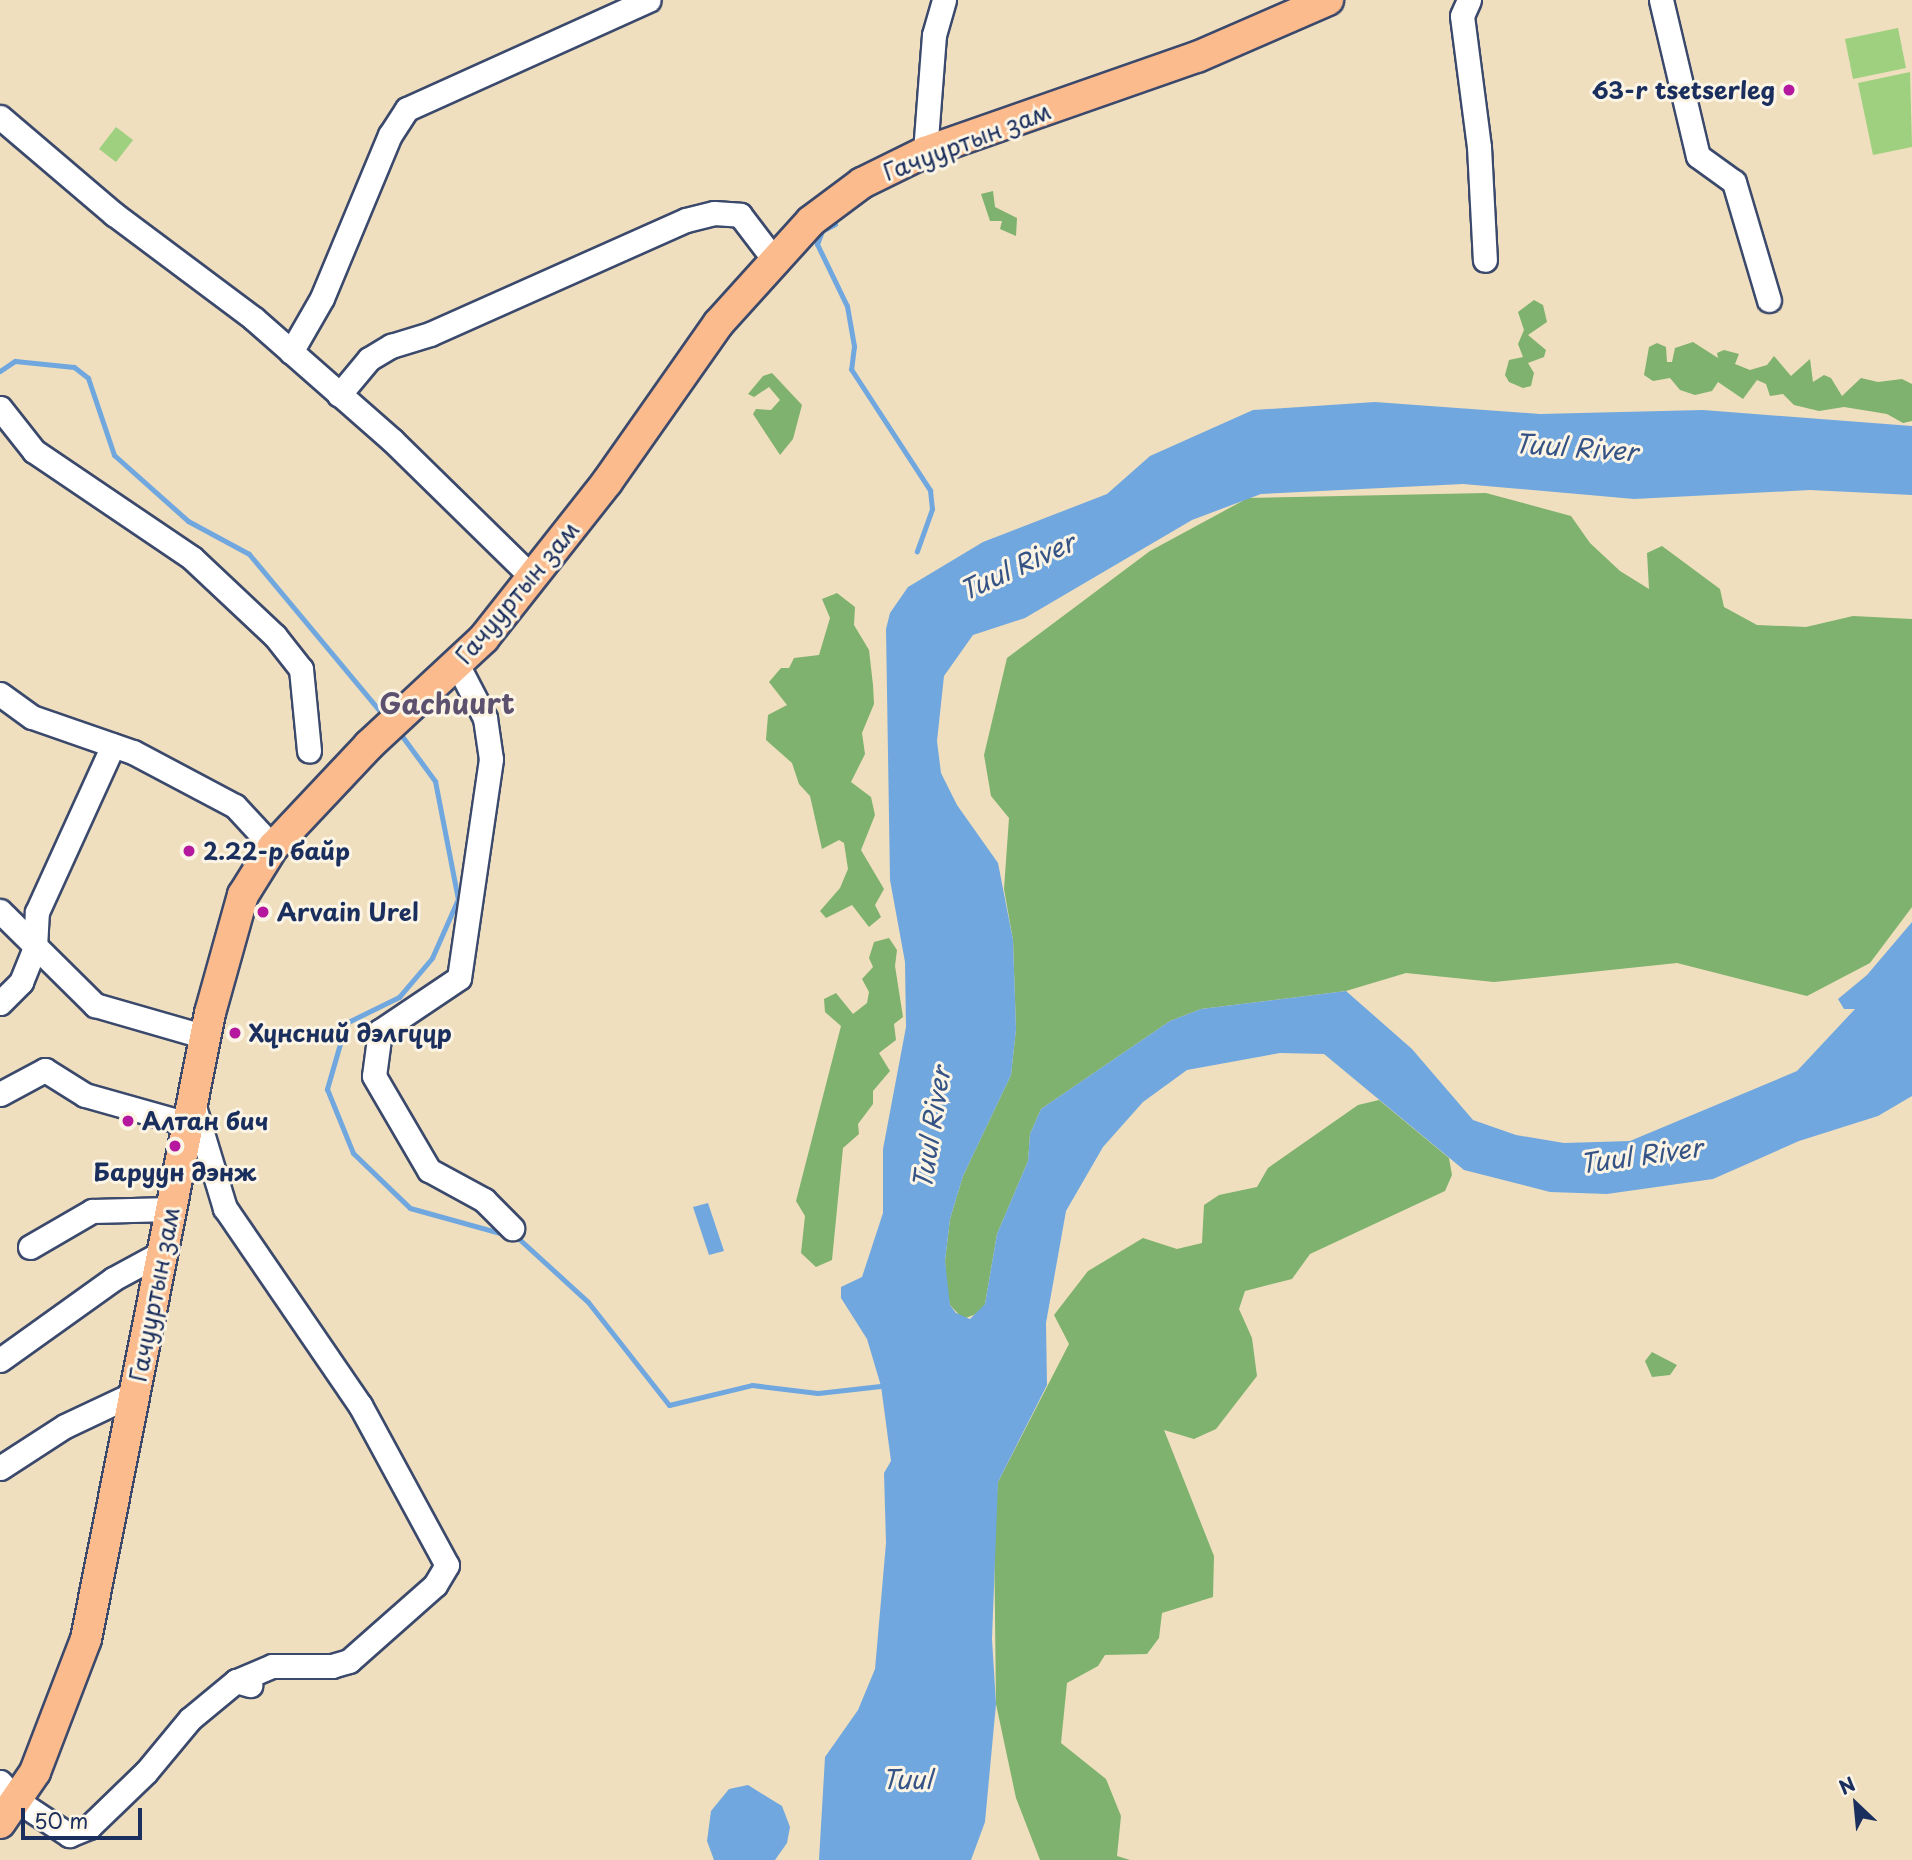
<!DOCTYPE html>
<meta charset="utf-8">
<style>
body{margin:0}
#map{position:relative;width:1912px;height:1860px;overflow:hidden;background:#efdfbe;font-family:"Playpen Sans",sans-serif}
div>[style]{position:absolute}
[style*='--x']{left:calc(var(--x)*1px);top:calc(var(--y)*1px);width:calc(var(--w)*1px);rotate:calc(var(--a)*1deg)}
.green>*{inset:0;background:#9ed07f}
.forest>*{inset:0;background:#7eb26e}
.water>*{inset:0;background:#71a7df}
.stream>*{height:5px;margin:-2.5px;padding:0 2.5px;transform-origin:2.5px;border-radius:2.5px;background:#71a7df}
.roads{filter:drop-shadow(2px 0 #3b496c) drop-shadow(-2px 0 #3b496c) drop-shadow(0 2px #3b496c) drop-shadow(0 -2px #3b496c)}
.minor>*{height:23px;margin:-11.5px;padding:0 11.5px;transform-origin:11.5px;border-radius:11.5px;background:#fff}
.major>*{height:30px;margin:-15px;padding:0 15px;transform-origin:15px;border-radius:15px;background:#fbbb8c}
.dots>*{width:19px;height:19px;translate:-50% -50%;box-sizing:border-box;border:4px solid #fcf5e5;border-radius:50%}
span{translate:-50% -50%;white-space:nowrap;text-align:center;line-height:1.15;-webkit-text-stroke:6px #fcf5e5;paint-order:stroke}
.poi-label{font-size:24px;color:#1b2f5e;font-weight:700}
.right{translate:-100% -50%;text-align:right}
.left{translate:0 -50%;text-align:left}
.street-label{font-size:24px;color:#1b2f5e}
.water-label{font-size:26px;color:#355385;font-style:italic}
.quarter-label{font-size:28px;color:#5c516e;font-weight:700}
.north{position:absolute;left:1821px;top:1769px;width:70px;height:70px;-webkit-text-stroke:5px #fcf5e5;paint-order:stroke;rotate:334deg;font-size:19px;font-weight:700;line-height:28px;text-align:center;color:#1b2f5e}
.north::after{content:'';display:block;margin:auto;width:24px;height:32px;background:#1b2f5e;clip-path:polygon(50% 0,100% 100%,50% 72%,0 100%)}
.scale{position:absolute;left:21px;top:1808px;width:121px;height:32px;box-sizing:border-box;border:4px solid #1b2f5e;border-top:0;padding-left:9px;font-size:21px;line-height:24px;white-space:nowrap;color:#1b2f5e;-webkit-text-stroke:5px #fcf5e5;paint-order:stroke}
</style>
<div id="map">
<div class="green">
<div style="clip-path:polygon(1898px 28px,1906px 68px,1853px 79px,1845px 39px)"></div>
<div style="clip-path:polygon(1910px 72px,1912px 147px,1873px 155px,1858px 83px)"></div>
<div style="clip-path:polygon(116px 127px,133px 140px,116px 162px,99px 149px)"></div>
</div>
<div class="forest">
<div style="clip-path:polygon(993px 191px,995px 207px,1017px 218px,1016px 236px,1000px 229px,1002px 221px,990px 221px,981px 194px)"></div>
<div style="clip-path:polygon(1534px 300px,1543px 305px,1547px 322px,1528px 335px,1546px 350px,1544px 357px,1528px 363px,1534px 373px,1531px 386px,1523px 388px,1509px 382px,1505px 375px,1509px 360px,1523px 357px,1518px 344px,1524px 330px,1518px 312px)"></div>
<div style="clip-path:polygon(1693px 342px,1718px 358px,1717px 353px,1724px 350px,1739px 354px,1735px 364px,1750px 370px,1767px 365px,1774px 356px,1791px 376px,1810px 359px,1813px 382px,1824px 375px,1831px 378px,1842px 396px,1861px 378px,1878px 382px,1902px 379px,1912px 384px,1912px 421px,1903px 423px,1887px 414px,1844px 407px,1819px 411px,1794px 405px,1783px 394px,1770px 396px,1766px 384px,1757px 380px,1743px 399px,1718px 382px,1712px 391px,1695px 395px,1680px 390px,1670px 378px,1653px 381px,1644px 375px,1649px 347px,1657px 343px,1666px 347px,1667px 362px,1672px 362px,1675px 348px)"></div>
<div style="clip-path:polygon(772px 373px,802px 405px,793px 439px,780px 455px,753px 414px,756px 409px,771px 410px,780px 400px,769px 387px,754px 397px,748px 394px,763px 376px)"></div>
<div style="clip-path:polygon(1486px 493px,1571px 516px,1590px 543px,1620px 571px,1649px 589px,1647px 553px,1662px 546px,1720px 589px,1724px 607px,1757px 625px,1806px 627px,1853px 616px,1912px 619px,1912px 907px,1870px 963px,1807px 996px,1677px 963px,1494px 982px,1406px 973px,1346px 991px,1201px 1009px,1170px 1021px,1041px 1109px,1030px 1134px,1028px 1161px,997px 1234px,985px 1304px,979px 1313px,963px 1319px,950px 1305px,947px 1291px,945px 1261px,950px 1219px,963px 1176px,1011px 1075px,1016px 1029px,1013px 940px,1004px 889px,1009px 818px,991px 796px,984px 755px,1007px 658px,1150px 551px,1248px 498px)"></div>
<div style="clip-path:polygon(837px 593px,855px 607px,854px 625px,869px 650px,873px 685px,874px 704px,862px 733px,865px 754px,851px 782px,871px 797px,875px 815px,861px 850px,884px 889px,875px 905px,881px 917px,869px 927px,852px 905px,826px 918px,820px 911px,840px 888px,848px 869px,844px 843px,839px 840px,822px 849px,810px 796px,799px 784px,792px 763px,766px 740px,768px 715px,787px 705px,769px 682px,781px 668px,789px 668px,794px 658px,819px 655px,830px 618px,822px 599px)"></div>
<div style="clip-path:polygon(889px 938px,897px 950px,895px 966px,903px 1017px,894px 1024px,896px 1040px,879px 1053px,890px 1071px,873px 1091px,873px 1104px,858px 1124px,859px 1134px,843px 1148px,832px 1260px,816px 1267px,801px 1253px,805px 1216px,796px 1201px,841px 1026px,825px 1012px,824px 999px,836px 993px,853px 1014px,867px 1003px,869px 992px,862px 979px,873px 967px,869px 958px,874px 942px)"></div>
<div style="clip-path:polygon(1379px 1100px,1449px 1158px,1452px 1175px,1445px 1191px,1310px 1254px,1292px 1279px,1245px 1291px,1239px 1309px,1252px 1338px,1257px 1376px,1216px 1429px,1194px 1439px,1164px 1430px,1214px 1556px,1213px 1597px,1162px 1613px,1159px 1638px,1147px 1654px,1105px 1655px,1098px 1666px,1067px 1683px,1061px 1743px,1106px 1779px,1121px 1816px,1117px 1856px,1130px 1860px,1040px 1860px,1016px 1798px,996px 1704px,994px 1528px,998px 1482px,1069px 1344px,1054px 1315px,1088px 1271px,1143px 1238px,1177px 1249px,1202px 1243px,1204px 1205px,1219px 1195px,1257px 1187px,1268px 1168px,1358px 1105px)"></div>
<div style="clip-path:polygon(1652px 1352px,1677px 1365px,1670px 1375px,1652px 1377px,1645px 1361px)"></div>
</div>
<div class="water">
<div style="clip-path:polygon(1375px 402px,1540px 414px,1703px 410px,1912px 426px,1912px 495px,1810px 490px,1634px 499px,1463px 484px,1261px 494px,1192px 520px,1025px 618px,973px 635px,944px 676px,937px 741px,941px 773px,957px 805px,998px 863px,1013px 940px,1016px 1029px,1011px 1075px,963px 1176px,950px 1219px,945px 1261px,950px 1305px,956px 1313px,970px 1319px,985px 1304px,997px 1234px,1028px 1161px,1030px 1134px,1041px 1109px,1170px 1021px,1201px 1009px,1346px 991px,1412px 1049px,1473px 1120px,1516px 1135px,1564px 1143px,1630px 1141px,1797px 1071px,1855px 1009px,1844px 1009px,1838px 999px,1867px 975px,1912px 922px,1912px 1096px,1878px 1116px,1799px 1141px,1713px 1179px,1607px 1194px,1550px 1192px,1464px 1170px,1324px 1054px,1280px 1053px,1187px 1070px,1143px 1102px,1103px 1147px,1066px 1211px,1046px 1323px,1047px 1385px,998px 1482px,992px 1639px,996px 1704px,985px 1822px,971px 1860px,819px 1860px,825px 1757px,858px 1710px,875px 1669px,886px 1543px,884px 1473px,891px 1461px,881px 1386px,867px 1339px,841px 1298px,841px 1287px,862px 1277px,883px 1213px,883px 1149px,906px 1027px,905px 962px,890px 880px,886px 629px,890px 613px,908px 587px,983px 542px,1107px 494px,1150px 456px,1253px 410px)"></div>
<div style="clip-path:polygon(708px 1203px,724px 1251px,709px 1255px,693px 1207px)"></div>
<div style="clip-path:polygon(748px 1785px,782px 1806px,790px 1827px,787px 1843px,775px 1860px,714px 1860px,707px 1841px,711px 1811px,729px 1789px)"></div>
</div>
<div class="stream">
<div style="--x:835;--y:224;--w:15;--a:152"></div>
<div style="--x:822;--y:231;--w:14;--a:111"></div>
<div style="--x:817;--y:244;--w:69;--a:64.2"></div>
<div style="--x:847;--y:306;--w:41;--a:80.1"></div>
<div style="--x:854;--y:346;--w:23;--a:97"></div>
<div style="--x:851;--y:369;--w:145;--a:56.9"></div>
<div style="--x:930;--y:490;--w:19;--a:84"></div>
<div style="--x:932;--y:509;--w:45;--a:109.7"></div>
<div style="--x:0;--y:371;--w:18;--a:-34"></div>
<div style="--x:15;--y:361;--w:59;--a:5.8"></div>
<div style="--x:74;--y:367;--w:18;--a:38"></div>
<div style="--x:88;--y:378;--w:81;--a:71.3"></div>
<div style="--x:114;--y:455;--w:99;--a:41.7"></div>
<div style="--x:188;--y:521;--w:69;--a:28.4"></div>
<div style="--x:249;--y:554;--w:212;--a:50.2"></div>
<div style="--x:399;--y:732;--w:61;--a:53.7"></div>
<div style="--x:435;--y:781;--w:120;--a:79"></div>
<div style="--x:458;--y:899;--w:64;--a:113.8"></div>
<div style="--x:432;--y:958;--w:51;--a:130.2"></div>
<div style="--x:399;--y:997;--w:59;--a:153.9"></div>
<div style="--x:346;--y:1023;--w:69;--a:106.1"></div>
<div style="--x:327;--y:1089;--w:69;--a:67.9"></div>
<div style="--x:353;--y:1153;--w:79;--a:44"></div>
<div style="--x:410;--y:1208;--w:112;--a:15.5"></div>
<div style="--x:518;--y:1238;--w:95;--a:42.4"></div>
<div style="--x:588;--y:1302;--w:131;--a:51.8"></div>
<div style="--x:669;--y:1405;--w:85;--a:-13.5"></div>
<div style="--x:752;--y:1385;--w:66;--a:6.9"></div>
<div style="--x:818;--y:1393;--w:63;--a:-6.3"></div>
</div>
<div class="roads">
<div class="minor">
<div style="--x:1469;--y:0;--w:17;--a:114"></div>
<div style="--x:1462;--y:16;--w:132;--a:82.6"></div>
<div style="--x:1479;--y:147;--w:113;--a:87"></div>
<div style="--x:1661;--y:0;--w:160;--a:76.7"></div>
<div style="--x:1698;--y:156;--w:44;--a:35.8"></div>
<div style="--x:1734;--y:182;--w:123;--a:73.5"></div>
<div style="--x:0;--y:117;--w:150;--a:40.4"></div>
<div style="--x:114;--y:214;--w:174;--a:36.8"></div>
<div style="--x:253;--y:318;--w:186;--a:41.3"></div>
<div style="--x:393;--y:441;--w:196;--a:44.4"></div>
<div style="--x:925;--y:152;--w:117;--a:-85.6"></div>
<div style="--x:934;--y:35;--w:36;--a:-74"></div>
<div style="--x:291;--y:352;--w:62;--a:-60.1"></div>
<div style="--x:322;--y:298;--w:177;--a:-67.4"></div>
<div style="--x:390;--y:135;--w:31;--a:-57"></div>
<div style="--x:407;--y:109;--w:265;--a:-24.3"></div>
<div style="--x:339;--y:395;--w:47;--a:-50.2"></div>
<div style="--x:369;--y:359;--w:26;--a:-31"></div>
<div style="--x:391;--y:346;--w:41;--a:-17.1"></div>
<div style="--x:430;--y:334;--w:280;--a:-24"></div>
<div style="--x:686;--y:220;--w:29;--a:-14"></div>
<div style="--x:714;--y:213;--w:26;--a:4"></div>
<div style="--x:740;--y:215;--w:58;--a:52.7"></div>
<div style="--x:0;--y:408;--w:55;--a:51.7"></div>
<div style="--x:34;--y:451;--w:191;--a:34.1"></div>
<div style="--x:192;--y:558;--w:114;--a:43.2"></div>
<div style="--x:275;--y:636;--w:42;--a:51.8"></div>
<div style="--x:301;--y:669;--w:82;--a:84.4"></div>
<div style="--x:457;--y:664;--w:61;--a:62.6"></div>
<div style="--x:485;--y:718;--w:41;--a:81.7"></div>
<div style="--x:491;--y:759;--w:221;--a:98.3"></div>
<div style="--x:459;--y:978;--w:95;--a:146.1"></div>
<div style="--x:380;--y:1031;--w:45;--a:97.6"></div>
<div style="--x:374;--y:1076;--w:109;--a:59.7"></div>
<div style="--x:429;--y:1170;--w:63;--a:28.6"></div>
<div style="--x:484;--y:1200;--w:40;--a:45"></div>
<div style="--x:0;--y:694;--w:39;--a:36"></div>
<div style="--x:32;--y:717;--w:107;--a:19.1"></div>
<div style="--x:133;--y:752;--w:115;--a:27.9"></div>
<div style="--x:235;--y:806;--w:56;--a:47.2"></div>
<div style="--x:0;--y:911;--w:134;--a:44.7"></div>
<div style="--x:95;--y:1005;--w:116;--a:16.1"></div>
<div style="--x:0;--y:1003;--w:30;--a:-45"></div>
<div style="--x:21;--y:982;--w:37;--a:-68"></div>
<div style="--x:35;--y:948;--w:36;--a:-87"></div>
<div style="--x:37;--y:912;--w:183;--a:-65.5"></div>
<div style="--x:0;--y:1094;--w:51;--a:-28.1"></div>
<div style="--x:45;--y:1070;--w:47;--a:32"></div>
<div style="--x:85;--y:1095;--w:107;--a:15.7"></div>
<div style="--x:193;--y:1103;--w:110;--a:73.1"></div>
<div style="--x:225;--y:1208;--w:239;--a:55.6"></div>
<div style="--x:360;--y:1405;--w:182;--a:61.5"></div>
<div style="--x:447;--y:1565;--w:23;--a:121"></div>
<div style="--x:435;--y:1585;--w:115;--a:138.5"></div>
<div style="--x:349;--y:1661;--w:18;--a:164"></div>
<div style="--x:332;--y:1666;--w:60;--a:180"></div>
<div style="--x:272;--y:1666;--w:39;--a:157"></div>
<div style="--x:30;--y:1247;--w:72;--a:-30.1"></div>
<div style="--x:92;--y:1211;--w:79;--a:-1.5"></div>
<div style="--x:0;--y:1360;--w:139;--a:-35.6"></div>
<div style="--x:113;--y:1279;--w:57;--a:-28.4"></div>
<div style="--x:0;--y:1468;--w:77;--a:-32.9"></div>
<div style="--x:65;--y:1426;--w:77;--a:-25.2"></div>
<div style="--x:0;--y:1782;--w:24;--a:48"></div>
<div style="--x:16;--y:1800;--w:64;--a:33.4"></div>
<div style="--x:69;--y:1835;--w:22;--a:-22"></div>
<div style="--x:89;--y:1827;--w:79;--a:-44"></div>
<div style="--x:146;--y:1772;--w:69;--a:-50.3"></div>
<div style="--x:190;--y:1719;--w:60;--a:-39.6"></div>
<div style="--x:236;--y:1681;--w:15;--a:16"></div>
</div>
<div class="major">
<div style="--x:0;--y:1823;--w:62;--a:-55.5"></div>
<div style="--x:35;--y:1772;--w:142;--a:-69"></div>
<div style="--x:86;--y:1639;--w:638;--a:-78.8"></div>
<div style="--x:210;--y:1013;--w:123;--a:-74.4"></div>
<div style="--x:243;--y:895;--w:57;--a:-58"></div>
<div style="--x:273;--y:847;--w:140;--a:-46.7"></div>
<div style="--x:369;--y:745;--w:157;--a:-42.9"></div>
<div style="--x:484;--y:638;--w:199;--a:-51.7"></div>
<div style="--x:607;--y:482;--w:193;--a:-54.9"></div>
<div style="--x:718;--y:324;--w:139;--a:-47.9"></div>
<div style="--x:811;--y:221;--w:64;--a:-36.7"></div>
<div style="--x:862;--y:183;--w:70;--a:-26.2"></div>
<div style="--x:925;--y:152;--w:288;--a:-19.3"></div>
<div style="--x:1197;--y:57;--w:143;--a:-23.5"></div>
</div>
</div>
<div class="dots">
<div style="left:1789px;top:90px;background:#b5179e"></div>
<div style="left:189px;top:851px;background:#b5179e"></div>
<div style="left:263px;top:912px;background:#b5179e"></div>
<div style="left:235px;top:1033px;background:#b5179e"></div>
<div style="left:128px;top:1121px;background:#b5179e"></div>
<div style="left:175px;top:1146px;background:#b5179e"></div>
</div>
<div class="poi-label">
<span class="right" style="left:1775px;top:90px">63-r tsetserleg</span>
<span class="left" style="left:203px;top:851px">2.22-р байр</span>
<span class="left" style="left:277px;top:912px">Arvain Urel</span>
<span class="left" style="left:249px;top:1033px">Хүнсний дэлгүүр</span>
<span class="left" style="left:142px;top:1121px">Алтан бич</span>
<span style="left:175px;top:1172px">Баруун дэнж</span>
</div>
<div class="street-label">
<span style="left:967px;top:141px;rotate:-21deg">Гачууртын зам</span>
<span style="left:517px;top:592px;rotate:-50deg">Гачууртын зам</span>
<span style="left:154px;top:1294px;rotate:-79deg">Гачууртын зам</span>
</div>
<div class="water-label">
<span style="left:1576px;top:447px;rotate:4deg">Tuul River</span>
<span style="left:1017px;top:566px;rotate:-25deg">Tuul River</span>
<span style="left:931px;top:1128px;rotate:-81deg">Tuul River</span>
<span style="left:1641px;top:1155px;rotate:-8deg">Tuul River</span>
<span style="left:907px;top:1779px">Tuul</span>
</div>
<div class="quarter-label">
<span style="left:447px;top:703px">Gachuurt</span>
</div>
<div class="north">N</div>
<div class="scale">50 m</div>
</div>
